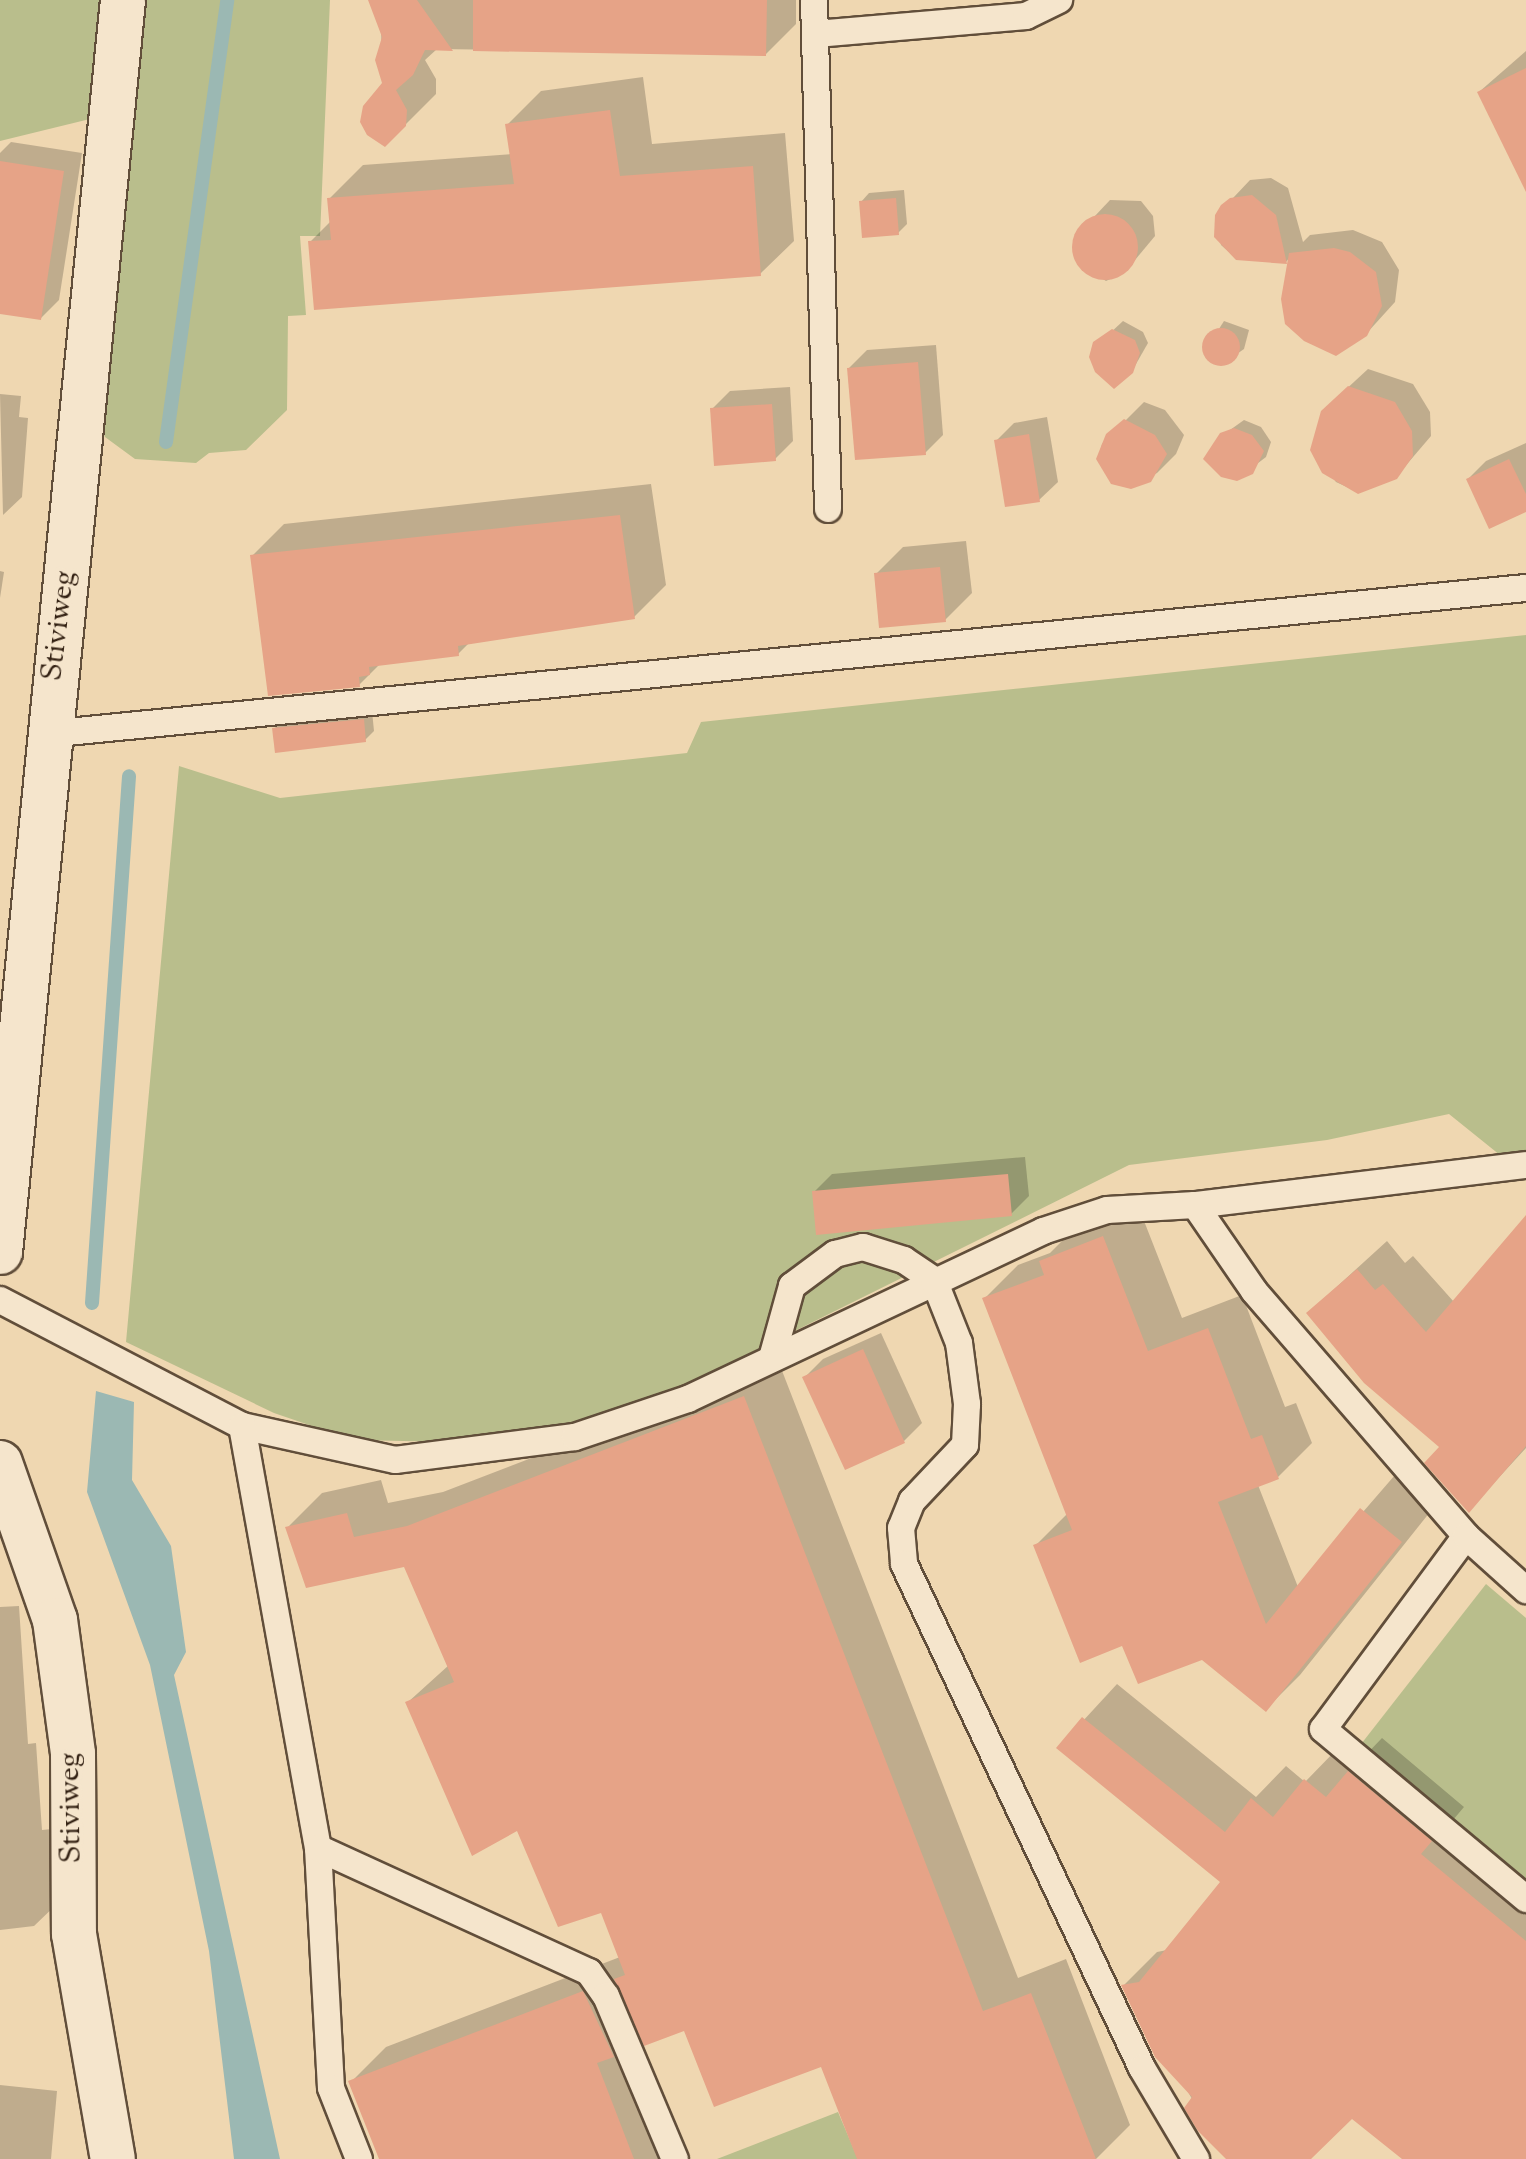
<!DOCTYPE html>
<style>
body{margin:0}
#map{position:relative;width:1526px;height:2159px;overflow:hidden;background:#efd7b1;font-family:"Sorts Mill Goudy",serif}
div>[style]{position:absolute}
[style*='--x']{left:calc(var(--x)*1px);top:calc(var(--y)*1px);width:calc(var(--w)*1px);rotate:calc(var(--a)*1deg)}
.green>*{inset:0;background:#b9be8c}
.water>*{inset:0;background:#9bb8b3}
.shadow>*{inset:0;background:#0003}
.stream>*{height:14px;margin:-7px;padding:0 7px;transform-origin:7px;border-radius:7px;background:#9bb8b3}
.building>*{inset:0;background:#e6a387}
.round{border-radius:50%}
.roads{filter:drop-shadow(2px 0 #614e3a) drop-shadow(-2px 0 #614e3a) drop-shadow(0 2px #614e3a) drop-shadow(0 -2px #614e3a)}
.service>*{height:26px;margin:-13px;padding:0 13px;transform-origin:13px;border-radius:13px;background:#f5e5cc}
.minor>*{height:44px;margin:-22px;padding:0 22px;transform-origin:22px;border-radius:22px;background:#f5e5cc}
span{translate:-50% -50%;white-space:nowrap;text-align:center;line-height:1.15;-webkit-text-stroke:8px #f5e5cc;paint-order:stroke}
.street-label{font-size:30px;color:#322012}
</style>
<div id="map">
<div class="green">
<div style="clip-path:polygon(0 0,102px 0,94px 118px,0 141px)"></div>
<div style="clip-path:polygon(142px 0,330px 0,320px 236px,300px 236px,306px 315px,288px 316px,287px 410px,246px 450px,209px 453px,196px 463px,135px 459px,105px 437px,99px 423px)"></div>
<div style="clip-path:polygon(1526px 635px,1526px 1176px,1449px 1114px,1327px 1140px,1129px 1165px,674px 1391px,561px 1428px,453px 1442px,353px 1440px,274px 1413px,126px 1342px,179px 766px,280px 798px,687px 753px,701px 722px)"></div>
<div style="clip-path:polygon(1486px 1584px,1526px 1618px,1526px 1889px,1358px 1748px)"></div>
<div style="clip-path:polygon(838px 2112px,858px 2159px,717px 2159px)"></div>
</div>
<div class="water">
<div style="clip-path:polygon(96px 1391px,134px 1402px,132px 1480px,171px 1546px,186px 1652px,174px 1675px,280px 2159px,234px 2159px,209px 1951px,150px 1665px,87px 1492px)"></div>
</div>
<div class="shadow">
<div style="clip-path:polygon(380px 0,796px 0,796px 24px,766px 54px,437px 49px,425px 60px,436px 79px,436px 94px,385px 145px)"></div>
<div style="clip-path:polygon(1526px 51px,1526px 138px,1479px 92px)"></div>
<div style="clip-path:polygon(643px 77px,652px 144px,785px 133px,794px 241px,760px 274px,310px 242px,331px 221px,329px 199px,363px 165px,512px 154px,508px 124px,541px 91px)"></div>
<div style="clip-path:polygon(11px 142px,82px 153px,59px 300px,41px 318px,0 312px,0 153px)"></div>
<div style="clip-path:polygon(1271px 178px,1288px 188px,1303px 242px,1310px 235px,1353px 230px,1382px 242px,1399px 270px,1395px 302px,1366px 334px,1290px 257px,1286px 262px,1236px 258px,1221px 245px,1217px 215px,1250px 180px)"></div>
<div style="clip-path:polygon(904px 190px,907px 224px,898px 233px,861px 202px,869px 193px)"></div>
<div style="clip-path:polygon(1110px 200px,1141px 201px,1153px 216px,1155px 236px,1125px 272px,1106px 281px,1080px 265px,1077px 235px)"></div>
<div style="clip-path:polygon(1123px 321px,1143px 332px,1148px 343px,1132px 371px,1092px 350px)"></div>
<div style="clip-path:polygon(1224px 321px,1249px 330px,1244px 349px,1221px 365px,1205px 351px)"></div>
<div style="clip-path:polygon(936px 345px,943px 435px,925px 453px,849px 368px,867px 350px)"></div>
<div style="clip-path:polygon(1368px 369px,1413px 384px,1430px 412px,1431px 436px,1396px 477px,1358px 492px,1336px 482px,1312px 449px,1342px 393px)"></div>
<div style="clip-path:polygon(790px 387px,793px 441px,775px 459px,712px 409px,730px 391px)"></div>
<div style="clip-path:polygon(0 394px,21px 396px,19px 417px,28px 418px,22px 497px,3px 515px)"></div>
<div style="clip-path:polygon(1144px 402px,1165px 410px,1184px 435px,1176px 454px,1157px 473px,1131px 487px,1098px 459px,1102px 444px)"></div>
<div style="clip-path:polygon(1047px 417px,1058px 482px,1039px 500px,996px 441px,1014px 423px)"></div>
<div style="clip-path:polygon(1244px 420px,1261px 427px,1271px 442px,1266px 457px,1237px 479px,1216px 440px)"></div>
<div style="clip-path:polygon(1526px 443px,1526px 509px,1468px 479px,1486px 461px)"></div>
<div style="clip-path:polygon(651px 484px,666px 585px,634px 617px,470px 642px,458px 654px,381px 663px,359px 685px,252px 556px,284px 524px)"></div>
<div style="clip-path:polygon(966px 541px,972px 593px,945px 620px,876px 574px,903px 547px)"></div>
<div style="clip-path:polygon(0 571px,4px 572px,0 598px)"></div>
<div style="clip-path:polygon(372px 711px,374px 731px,365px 740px,274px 729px,283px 720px)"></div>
<div style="clip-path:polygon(1025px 1157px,1029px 1196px,1011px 1214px,814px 1192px,832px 1174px)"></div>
<div style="clip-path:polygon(1137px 1203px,1182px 1318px,1242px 1295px,1285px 1407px,1296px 1403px,1312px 1443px,1278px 1477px,1258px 1485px,1298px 1587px,1395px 1475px,1434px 1507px,1300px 1675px,1266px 1709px,1202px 1657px,1124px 1644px,1035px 1546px,1068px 1513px,984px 1299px,1018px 1265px,1050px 1253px,1075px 1228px)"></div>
<div style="clip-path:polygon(1526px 1218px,1526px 1448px,1469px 1510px,1441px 1447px,1308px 1313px,1387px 1241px,1405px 1263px,1413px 1256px,1454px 1302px)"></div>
<div style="clip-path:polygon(881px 1333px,922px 1423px,904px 1441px,805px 1377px,823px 1359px)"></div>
<div style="clip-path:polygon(779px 1363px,1018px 1978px,1066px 1959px,1130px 2125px,1096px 2159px,859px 2159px,822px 2064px,686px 2029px,639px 2029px,634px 2035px,682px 2159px,381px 2159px,351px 2082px,386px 2047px,620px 1957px,602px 1911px,518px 1829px,407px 1703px,449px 1665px,405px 1564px,288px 1527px,322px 1493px,381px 1480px,388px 1503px,443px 1492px)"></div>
<div style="clip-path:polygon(19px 1606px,28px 1744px,36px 1743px,42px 1830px,52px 1829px,59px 1902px,34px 1926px,0 1930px,0 1607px)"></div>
<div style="clip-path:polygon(1117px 1684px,1256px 1797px,1286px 1766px,1305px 1782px,1339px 1747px,1358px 1763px,1382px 1738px,1464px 1807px,1453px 1820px,1526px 1880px,1526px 2159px,1405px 2159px,1352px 2116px,1308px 2159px,1228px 2159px,1124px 1985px,1157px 1952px,1167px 1950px,1223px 1882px,1058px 1748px)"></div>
<div style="clip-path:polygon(0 2085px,57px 2091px,51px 2159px,0 2159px)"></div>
</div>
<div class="stream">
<div style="--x:166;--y:442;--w:446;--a:-82.1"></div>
<div style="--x:92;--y:1303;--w:528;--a:-85.98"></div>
</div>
<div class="building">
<div style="clip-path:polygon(368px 0,417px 0,453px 51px,425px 50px,413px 75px,396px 90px,407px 110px,406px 126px,385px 147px,367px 135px,360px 122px,363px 106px,382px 83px,375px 60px,382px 37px)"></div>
<div style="clip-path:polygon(473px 0,767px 0,766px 56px,473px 51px)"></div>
<div style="clip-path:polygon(1526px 68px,1526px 192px,1477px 92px)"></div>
<div style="clip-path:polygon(610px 110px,620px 176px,753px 166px,761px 276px,314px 310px,308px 241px,331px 240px,327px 198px,514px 184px,505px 124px)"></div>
<div style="clip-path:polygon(0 161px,64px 171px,41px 320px,0 314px)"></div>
<div style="clip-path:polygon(1252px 195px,1276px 215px,1287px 264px,1236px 260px,1214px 237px,1215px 215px,1221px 205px,1230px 198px)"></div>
<div style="clip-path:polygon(896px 198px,899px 235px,862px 238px,859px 201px)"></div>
<div class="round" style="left:1072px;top:214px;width:66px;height:66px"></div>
<div style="clip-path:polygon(1334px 248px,1350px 252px,1376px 272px,1382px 306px,1367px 336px,1336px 356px,1304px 341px,1285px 324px,1281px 299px,1289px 253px)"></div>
<div class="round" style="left:1202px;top:328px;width:38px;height:38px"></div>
<div style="clip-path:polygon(1112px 329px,1135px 340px,1140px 353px,1133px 373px,1114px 389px,1095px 372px,1089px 357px,1093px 342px)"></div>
<div style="clip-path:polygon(918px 362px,926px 455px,855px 460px,847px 368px)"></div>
<div style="clip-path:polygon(1348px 386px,1395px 402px,1412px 431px,1413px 456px,1397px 479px,1358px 494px,1322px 473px,1310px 450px,1321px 411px)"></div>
<div style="clip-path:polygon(772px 404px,776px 461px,714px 466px,710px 408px)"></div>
<div style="clip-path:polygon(1124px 419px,1155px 435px,1167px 454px,1151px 482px,1131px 489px,1111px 484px,1096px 459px,1106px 434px)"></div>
<div style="clip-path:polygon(1234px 428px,1252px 435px,1264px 451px,1253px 474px,1237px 481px,1221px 477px,1203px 459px,1220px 433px)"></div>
<div style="clip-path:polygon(1029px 434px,1040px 502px,1005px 507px,994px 440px)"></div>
<div style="clip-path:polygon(1509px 459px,1526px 494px,1526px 512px,1489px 529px,1466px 479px)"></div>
<div style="clip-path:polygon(620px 515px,635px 619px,458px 646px,459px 656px,369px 667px,370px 675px,359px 677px,360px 687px,268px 696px,250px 555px)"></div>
<div style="clip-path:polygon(940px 567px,946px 622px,879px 628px,874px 573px)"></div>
<div style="clip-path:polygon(364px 719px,366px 742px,275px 753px,272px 728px)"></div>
<div style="clip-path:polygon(1008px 1174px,1012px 1216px,816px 1235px,812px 1191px)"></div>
<div style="clip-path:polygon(1526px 1215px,1526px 1446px,1469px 1513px,1424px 1463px,1439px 1447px,1364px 1383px,1306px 1313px,1357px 1269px,1375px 1290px,1383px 1284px,1426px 1332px)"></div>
<div style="clip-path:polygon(1103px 1236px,1148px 1351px,1208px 1328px,1251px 1439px,1262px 1435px,1279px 1479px,1218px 1502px,1266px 1624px,1360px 1508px,1402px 1542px,1266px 1712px,1202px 1660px,1138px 1684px,1122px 1646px,1080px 1663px,1033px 1545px,1072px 1530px,982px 1298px,1044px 1275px,1039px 1261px)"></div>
<div style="clip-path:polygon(863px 1349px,905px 1443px,845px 1470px,802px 1377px)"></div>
<div style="clip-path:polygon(744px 1396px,983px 2011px,1031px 1993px,1096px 2159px,857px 2159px,821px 2067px,714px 2107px,684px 2031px,644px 2046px,614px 1979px,625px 1975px,601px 1913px,558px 1927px,517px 1831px,472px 1856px,405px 1702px,454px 1682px,404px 1567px,306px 1588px,285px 1527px,347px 1513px,354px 1537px,407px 1526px)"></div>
<div style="clip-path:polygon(1082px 1717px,1225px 1832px,1251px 1798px,1273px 1817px,1304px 1779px,1326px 1797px,1348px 1771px,1432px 1841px,1421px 1854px,1526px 1941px,1526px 2159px,1402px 2159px,1352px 2119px,1311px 2159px,1226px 2159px,1198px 2131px,1184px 2108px,1192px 2097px,1155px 2057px,1121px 1985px,1139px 1982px,1220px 1882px,1056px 1748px)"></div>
<div style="clip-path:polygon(583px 1991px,614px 2057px,597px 2063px,634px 2159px,379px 2159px,348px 2081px)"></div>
</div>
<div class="roads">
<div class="service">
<div style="--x:814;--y:0;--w:509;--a:88.42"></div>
<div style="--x:816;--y:34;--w:211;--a:-4.9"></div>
<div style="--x:1026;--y:16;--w:37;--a:-26"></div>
<div style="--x:47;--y:734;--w:1486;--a:-5.64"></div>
<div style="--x:1195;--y:1205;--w:333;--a:-6.9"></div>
<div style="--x:0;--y:1300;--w:273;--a:27.5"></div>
<div style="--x:242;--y:1426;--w:157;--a:12.5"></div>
<div style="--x:395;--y:1460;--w:181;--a:-7.3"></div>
<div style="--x:575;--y:1437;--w:119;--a:-18.6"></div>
<div style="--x:688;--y:1399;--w:393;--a:-25.3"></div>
<div style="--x:1043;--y:1231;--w:67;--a:-18.2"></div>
<div style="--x:1107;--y:1210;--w:88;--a:-3.3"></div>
<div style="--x:1195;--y:1205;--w:104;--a:55.5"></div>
<div style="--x:1254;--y:1291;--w:324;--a:49.1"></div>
<div style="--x:1466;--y:1536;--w:240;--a:126.5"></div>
<div style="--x:1323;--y:1729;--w:265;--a:39.9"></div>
<div style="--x:772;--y:1358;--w:75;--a:-74.5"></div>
<div style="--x:792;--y:1286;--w:54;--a:-36.7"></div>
<div style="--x:835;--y:1254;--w:29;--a:-14"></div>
<div style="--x:863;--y:1247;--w:43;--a:17.6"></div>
<div style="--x:904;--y:1260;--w:36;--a:34"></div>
<div style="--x:934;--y:1280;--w:68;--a:68.4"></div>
<div style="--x:959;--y:1343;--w:62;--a:82.5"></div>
<div style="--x:967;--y:1404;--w:41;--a:92.8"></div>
<div style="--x:965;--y:1445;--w:77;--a:133.4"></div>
<div style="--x:912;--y:1501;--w:29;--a:112"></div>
<div style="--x:901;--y:1528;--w:36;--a:85"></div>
<div style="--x:904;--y:1564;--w:557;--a:64.72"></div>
<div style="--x:1142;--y:2068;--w:106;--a:59.3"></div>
<div style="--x:242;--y:1426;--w:429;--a:79.8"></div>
<div style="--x:318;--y:1848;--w:240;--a:86.9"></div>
<div style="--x:331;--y:2088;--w:76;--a:68.5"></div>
<div style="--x:1466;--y:1536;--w:81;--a:42"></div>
<div style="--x:318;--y:1848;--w:298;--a:24.6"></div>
<div style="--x:589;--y:1972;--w:29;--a:55"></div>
<div style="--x:606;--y:1996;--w:177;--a:67.1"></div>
</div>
<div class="minor">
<div style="--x:0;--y:1252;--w:1258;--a:-84.39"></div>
<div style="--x:0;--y:1463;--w:166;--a:70.7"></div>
<div style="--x:55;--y:1620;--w:135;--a:82.3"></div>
<div style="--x:73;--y:1754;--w:180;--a:89.7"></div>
<div style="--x:74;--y:1934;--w:228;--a:80.2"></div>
</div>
</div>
<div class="street-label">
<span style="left:60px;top:626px;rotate:-83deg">Stiviweg</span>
<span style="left:72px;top:1808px;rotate:-91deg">Stiviweg</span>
</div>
</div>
